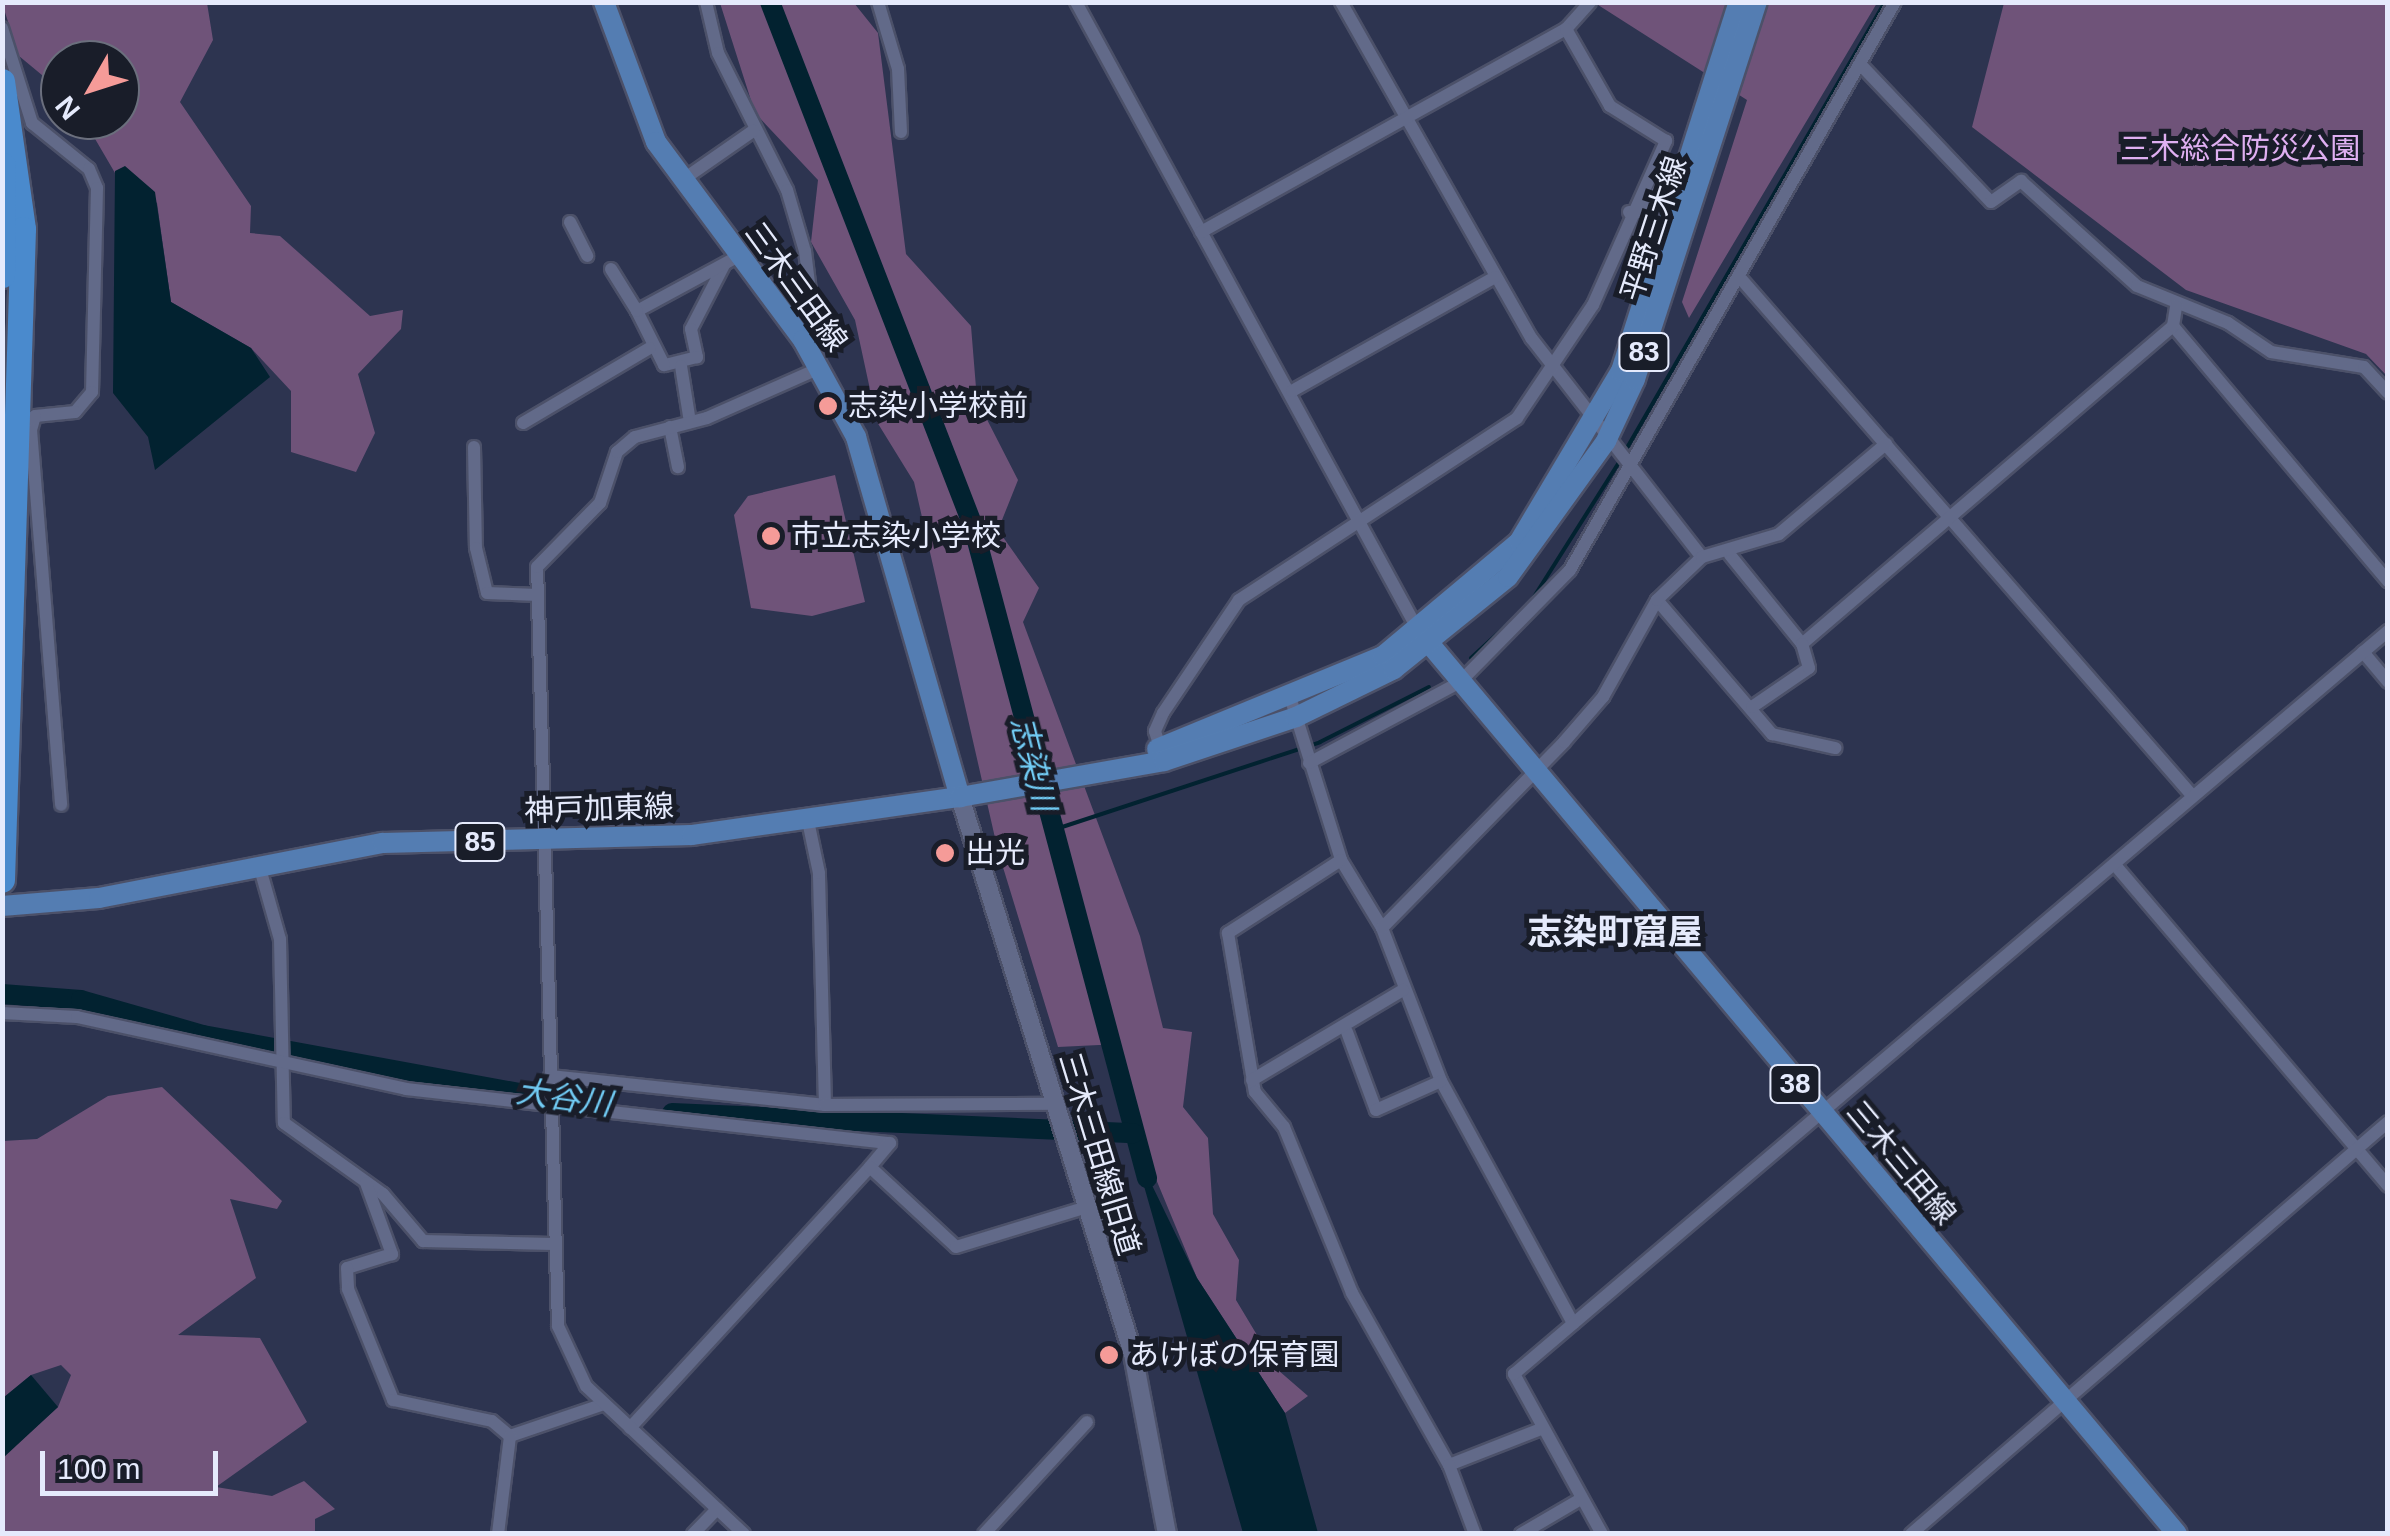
<!DOCTYPE html>
<meta charset="utf-8">
<style>
body{margin:0}
#map{position:relative;width:2390px;height:1536px;overflow:hidden;background:#2d3450;font-family:Helvetica,"Noto Sans JP",sans-serif}
div>[style]{position:absolute}
[style*='--x']{left:calc(var(--x)*1px);top:calc(var(--y)*1px);width:calc(var(--w)*1px);rotate:calc(var(--a)*1deg)}
.green>*{inset:0;background:#6f5379}
.water>*{inset:0;background:#022230}
.stream>*{height:4px;margin:-2px;padding:0 2px;transform-origin:2px;border-radius:2px;background:#022230}
.river>*{height:20px;margin:-10px;padding:0 10px;transform-origin:10px;border-radius:10px;background:#022230}
.roads{filter:drop-shadow(2px 0 #4c5169) drop-shadow(-2px 0 #4c5169) drop-shadow(0 2px #4c5169) drop-shadow(0 -2px #4c5169)}
.minor>*{height:12px;margin:-6px;padding:0 6px;transform-origin:6px;border-radius:6px;background:#626a89}
.tertiary>*{height:18px;margin:-9px;padding:0 9px;transform-origin:9px;border-radius:9px;background:#626a89}
.primary>*{height:20px;margin:-10px;padding:0 10px;transform-origin:10px;border-radius:10px;background:#547db2}
.motorway>*{height:25px;margin:-12.5px;padding:0 12.5px;transform-origin:12.5px;border-radius:12.5px;background:#4a8acd}
.dots>*{width:28px;height:28px;translate:-50% -50%;box-sizing:border-box;border:5px solid #191d29;border-radius:50%}
span{translate:-50% -50%;white-space:nowrap;text-align:center;line-height:1.15;-webkit-text-stroke:10px #191d29;paint-order:stroke}
.shield-label span{padding:2px 8px;background:#191d29;border:2px solid;border-radius:8px;-webkit-text-stroke-width:0}
.shield-label{font-size:28px;color:#e5eafc;font-weight:700}
.park-label{font-size:30px;color:#dfaff1}
.street-label{font-size:30px;color:#e5eafc}
.poi-label{font-size:30px;color:#e5eafc}
.left{translate:0 -50%;text-align:left}
.water-label{font-size:32px;color:#71cbf4;font-style:italic}
.quarter-label{font-size:35px;color:#e5eafc;font-weight:700}
.frame{position:absolute;inset:0;border:5px solid #e5eafc;pointer-events:none}
.north{position:absolute;left:40px;top:40px;width:100px;height:100px;box-sizing:border-box;background:#191d29;border:2px solid #6b6f7d;border-radius:50%;rotate:231deg;font-size:28px;font-weight:700;line-height:40px;text-align:center;color:#e5eafc}
.north::after{content:'';display:block;margin:auto;width:35px;height:45px;background:#f59b98;clip-path:polygon(50% 0,100% 100%,50% 72%,0 100%)}
.scale{position:absolute;left:40px;top:1451px;width:178px;height:45px;box-sizing:border-box;border:5px solid #e5eafc;border-top:0;padding-left:12px;font-size:30px;line-height:35px;white-space:nowrap;color:#e5eafc;-webkit-text-stroke:8px #191d29;paint-order:stroke}
</style>
<div id="map">
<div class="green">
<div style="clip-path:polygon(2px 3px,207px 3px,213px 40px,180px 102px,251px 206px,250px 233px,280px 236px,370px 316px,403px 310px,401px 329px,358px 374px,375px 433px,356px 472px,291px 452px,291px 391px,251px 348px,171px 302px,157px 203px,115px 173px,84px 120px,120px 120px,120px 60px,60px 60px,60px 90px,19px 56px)"></div>
<div style="clip-path:polygon(720px 3px,854px 3px,878px 33px,906px 254px,971px 326px,977px 400px,1018px 480px,998px 530px,1039px 588px,1023px 622px,1140px 936px,1163px 1028px,1192px 1032px,1183px 1107px,1208px 1138px,1213px 1214px,1239px 1260px,1236px 1300px,1278px 1370px,1308px 1396px,1285px 1413px,1197px 1278px,1151px 1167px,1120px 1044px,1058px 1047px,998px 851px,914px 482px,877px 422px,855px 320px,811px 242px,818px 180px,755px 113px)"></div>
<div style="clip-path:polygon(1595px 3px,1877px 3px,1689px 318px,1682px 302px,1747px 100px)"></div>
<div style="clip-path:polygon(2004px 3px,2387px 3px,2387px 376px,2366px 354px,2186px 290px,1972px 127px)"></div>
<div style="clip-path:polygon(835px 475px,865px 602px,812px 616px,751px 608px,734px 515px,748px 496px)"></div>
<div style="clip-path:polygon(162px 1087px,282px 1201px,277px 1209px,230px 1199px,256px 1278px,178px 1335px,260px 1338px,307px 1422px,216px 1487px,272px 1496px,304px 1481px,335px 1509px,315px 1519px,315px 1533px,3px 1533px,2px 1458px,58px 1407px,71px 1375px,61px 1365px,31px 1375px,3px 1398px,3px 1141px,37px 1139px,108px 1096px)"></div>
</div>
<div class="water">
<div style="clip-path:polygon(125px 166px,155px 192px,171px 302px,251px 348px,270px 377px,155px 470px,148px 437px,113px 393px,115px 171px)"></div>
<div style="clip-path:polygon(1132px 1144px,1197px 1278px,1285px 1413px,1318px 1533px,1243px 1533px)"></div>
<div style="clip-path:polygon(31px 1375px,58px 1407px,3px 1458px,3px 1398px)"></div>
</div>
<div class="stream">
<div style="--x:1624;--y:453;--w:521;--a:-59.94"></div>
<div style="--x:1532;--y:600;--w:165;--a:-57.7"></div>
<div style="--x:1471;--y:658;--w:49;--a:-42.5"></div>
<div style="--x:1050;--y:831;--w:284;--a:-18.2"></div>
<div style="--x:1320;--y:742;--w:122;--a:-26.8"></div>
</div>
<div class="river">
<div style="--x:770;--y:2;--w:562;--a:68.82"></div>
<div style="--x:973;--y:526;--w:675;--a:75.06"></div>
<div style="--x:2;--y:994;--w:79;--a:4.3"></div>
<div style="--x:81;--y:1000;--w:127;--a:16"></div>
<div style="--x:203;--y:1035;--w:372;--a:10.4"></div>
<div style="--x:672;--y:1113;--w:462;--a:2.5"></div>
</div>
<div class="roads">
<div class="minor">
<div style="--x:706;--y:2;--w:52;--a:76.8"></div>
<div style="--x:718;--y:53;--w:153;--a:63.3"></div>
<div style="--x:787;--y:190;--w:64;--a:73.6"></div>
<div style="--x:805;--y:251;--w:81;--a:82.9"></div>
<div style="--x:815;--y:331;--w:15;--a:143"></div>
<div style="--x:878;--y:2;--w:70;--a:73.4"></div>
<div style="--x:898;--y:69;--w:63;--a:87.3"></div>
<div style="--x:1076;--y:2;--w:715;--a:61.43"></div>
<div style="--x:1341;--y:2;--w:387;--a:60.5"></div>
<div style="--x:1532;--y:339;--w:276;--a:52.1"></div>
<div style="--x:2;--y:28;--w:100;--a:72.5"></div>
<div style="--x:32;--y:123;--w:73;--a:38.9"></div>
<div style="--x:89;--y:169;--w:21;--a:67"></div>
<div style="--x:97;--y:188;--w:204;--a:91.4"></div>
<div style="--x:92;--y:392;--w:26;--a:130"></div>
<div style="--x:75;--y:412;--w:40;--a:174.3"></div>
<div style="--x:35;--y:416;--w:15;--a:106"></div>
<div style="--x:31;--y:430;--w:376;--a:85.4"></div>
<div style="--x:1860;--y:64;--w:190;--a:46.5"></div>
<div style="--x:1991;--y:202;--w:37;--a:-35"></div>
<div style="--x:2021;--y:181;--w:156;--a:42.2"></div>
<div style="--x:2137;--y:286;--w:98;--a:22.1"></div>
<div style="--x:2228;--y:323;--w:52;--a:34"></div>
<div style="--x:2271;--y:352;--w:94;--a:9.2"></div>
<div style="--x:2364;--y:367;--w:35;--a:47"></div>
<div style="--x:681;--y:181;--w:88;--a:-34.8"></div>
<div style="--x:1629;--y:212;--w:16;--a:0"></div>
<div style="--x:1645;--y:212;--w:32;--a:-58"></div>
<div style="--x:1662;--y:185;--w:20;--a:-6"></div>
<div style="--x:570;--y:222;--w:38;--a:63"></div>
<div style="--x:1201;--y:232;--w:418;--a:-29.1"></div>
<div style="--x:1566;--y:29;--w:36;--a:-48"></div>
<div style="--x:724;--y:265;--w:72;--a:117.3"></div>
<div style="--x:691;--y:329;--w:29;--a:78"></div>
<div style="--x:697;--y:357;--w:34;--a:166"></div>
<div style="--x:664;--y:365;--w:60;--a:-116.6"></div>
<div style="--x:637;--y:311;--w:114;--a:-28.4"></div>
<div style="--x:611;--y:269;--w:49;--a:58.2"></div>
<div style="--x:1742;--y:280;--w:681;--a:48.87"></div>
<div style="--x:2173;--y:326;--w:334;--a:49.9"></div>
<div style="--x:681;--y:366;--w:57;--a:80.9"></div>
<div style="--x:1292;--y:391;--w:233;--a:-29.3"></div>
<div style="--x:523;--y:423;--w:147;--a:-30.6"></div>
<div style="--x:670;--y:427;--w:41;--a:78.7"></div>
<div style="--x:474;--y:447;--w:101;--a:88.9"></div>
<div style="--x:476;--y:548;--w:46;--a:76.3"></div>
<div style="--x:487;--y:593;--w:51;--a:2.2"></div>
<div style="--x:1730;--y:555;--w:114;--a:51"></div>
<div style="--x:1802;--y:644;--w:489;--a:-40.6"></div>
<div style="--x:2173;--y:326;--w:20;--a:-81"></div>
<div style="--x:1657;--y:600;--w:177;--a:49.4"></div>
<div style="--x:1772;--y:734;--w:65;--a:12.5"></div>
<div style="--x:2363;--y:652;--w:39;--a:50"></div>
<div style="--x:1291;--y:700;--w:168;--a:72.6"></div>
<div style="--x:1341;--y:860;--w:79;--a:58.9"></div>
<div style="--x:1382;--y:928;--w:164;--a:68.9"></div>
<div style="--x:1441;--y:1081;--w:276;--a:61.4"></div>
<div style="--x:1752;--y:707;--w:69;--a:-34.4"></div>
<div style="--x:1809;--y:668;--w:25;--a:-106"></div>
<div style="--x:1162;--y:753;--w:23;--a:-108"></div>
<div style="--x:1155;--y:731;--w:20;--a:-66"></div>
<div style="--x:1163;--y:713;--w:136;--a:-56.1"></div>
<div style="--x:1239;--y:600;--w:332;--a:-33.2"></div>
<div style="--x:1517;--y:418;--w:136;--a:-56.1"></div>
<div style="--x:1593;--y:305;--w:180;--a:-66"></div>
<div style="--x:1666;--y:141;--w:66;--a:-148"></div>
<div style="--x:1610;--y:106;--w:89;--a:-119.7"></div>
<div style="--x:1309;--y:763;--w:171;--a:-28.2"></div>
<div style="--x:1460;--y:682;--w:157;--a:-45.5"></div>
<div style="--x:1570;--y:570;--w:654;--a:-60.22"></div>
<div style="--x:1341;--y:860;--w:135;--a:147.1"></div>
<div style="--x:1228;--y:933;--w:161;--a:80.4"></div>
<div style="--x:1255;--y:1092;--w:45;--a:50.4"></div>
<div style="--x:1284;--y:1127;--w:179;--a:67.7"></div>
<div style="--x:1352;--y:1293;--w:197;--a:60.6"></div>
<div style="--x:1449;--y:1465;--w:99;--a:-21.4"></div>
<div style="--x:259;--y:865;--w:77;--a:74.2"></div>
<div style="--x:280;--y:939;--w:184;--a:88.8"></div>
<div style="--x:284;--y:1123;--w:122;--a:35.6"></div>
<div style="--x:383;--y:1194;--w:62;--a:49.6"></div>
<div style="--x:423;--y:1241;--w:130;--a:1.3"></div>
<div style="--x:2115;--y:865;--w:421;--a:49.6"></div>
<div style="--x:1382;--y:928;--w:260;--a:-45.6"></div>
<div style="--x:1564;--y:742;--w:60;--a:-49.1"></div>
<div style="--x:1603;--y:697;--w:111;--a:-60.9"></div>
<div style="--x:1657;--y:600;--w:62;--a:-43.7"></div>
<div style="--x:1702;--y:557;--w:80;--a:-16.6"></div>
<div style="--x:1779;--y:534;--w:140;--a:-40.1"></div>
<div style="--x:2;--y:1013;--w:75;--a:3.1"></div>
<div style="--x:77;--y:1017;--w:337;--a:12.3"></div>
<div style="--x:406;--y:1089;--w:487;--a:6.4"></div>
<div style="--x:890;--y:1143;--w:31;--a:130"></div>
<div style="--x:1347;--y:1032;--w:83;--a:69.6"></div>
<div style="--x:1376;--y:1110;--w:71;--a:-24"></div>
<div style="--x:550;--y:1076;--w:277;--a:6"></div>
<div style="--x:825;--y:1105;--w:232;--a:-91.5"></div>
<div style="--x:819;--y:873;--w:53;--a:-101.9"></div>
<div style="--x:1252;--y:1080;--w:176;--a:-30.8"></div>
<div style="--x:825;--y:1105;--w:229;--a:-0.3"></div>
<div style="--x:366;--y:1183;--w:76;--a:69.9"></div>
<div style="--x:392;--y:1254;--w:47;--a:162.7"></div>
<div style="--x:347;--y:1268;--w:21;--a:87"></div>
<div style="--x:348;--y:1289;--w:120;--a:67.9"></div>
<div style="--x:393;--y:1400;--w:101;--a:12"></div>
<div style="--x:492;--y:1421;--w:23;--a:40"></div>
<div style="--x:630;--y:1428;--w:355;--a:-47.4"></div>
<div style="--x:870;--y:1167;--w:117;--a:42.9"></div>
<div style="--x:956;--y:1247;--w:137;--a:-17"></div>
<div style="--x:510;--y:1436;--w:99;--a:-18.8"></div>
<div style="--x:1449;--y:1465;--w:74;--a:69.4"></div>
<div style="--x:498;--y:1534;--w:99;--a:-83"></div>
<div style="--x:693;--y:1534;--w:35;--a:-46"></div>
<div style="--x:744;--y:1534;--w:216;--a:-136.9"></div>
<div style="--x:586;--y:1386;--w:66;--a:-115"></div>
<div style="--x:558;--y:1326;--w:759;--a:-91.58"></div>
<div style="--x:537;--y:567;--w:90;--a:-45.5"></div>
<div style="--x:600;--y:503;--w:54;--a:-71.6"></div>
<div style="--x:617;--y:452;--w:23;--a:-40"></div>
<div style="--x:635;--y:437;--w:74;--a:-14.8"></div>
<div style="--x:707;--y:418;--w:124;--a:-23.9"></div>
<div style="--x:984;--y:1534;--w:152;--a:-47.4"></div>
<div style="--x:1521;--y:1534;--w:69;--a:-30.3"></div>
<div style="--x:1602;--y:1534;--w:183;--a:-118.8"></div>
<div style="--x:1514;--y:1374;--w:1147;--a:-40.37"></div>
<div style="--x:1911;--y:1534;--w:630;--a:-40.82"></div>
</div>
<div class="tertiary">
<div style="--x:960;--y:797;--w:583;--a:72.75"></div>
<div style="--x:1133;--y:1354;--w:183;--a:79.3"></div>
</div>
<div class="primary">
<div style="--x:604;--y:2;--w:149;--a:69.6"></div>
<div style="--x:656;--y:142;--w:247;--a:53.4"></div>
<div style="--x:803;--y:340;--w:111;--a:61.3"></div>
<div style="--x:856;--y:437;--w:375;--a:73.9"></div>
<div style="--x:1418;--y:630;--w:1180;--a:49.98"></div>
<div style="--x:1157;--y:749;--w:244;--a:-22.4"></div>
<div style="--x:1383;--y:656;--w:177;--a:-40"></div>
<div style="--x:1519;--y:542;--w:199;--a:-59.2"></div>
<div style="--x:1621;--y:371;--w:387;--a:-72.3"></div>
<div style="--x:2;--y:906;--w:97;--a:-4.7"></div>
<div style="--x:99;--y:898;--w:289;--a:-11"></div>
<div style="--x:383;--y:843;--w:309;--a:-1.5"></div>
<div style="--x:692;--y:835;--w:271;--a:-8.1"></div>
<div style="--x:960;--y:797;--w:207;--a:-10"></div>
<div style="--x:1164;--y:761;--w:139;--a:-18.4"></div>
<div style="--x:1296;--y:717;--w:109;--a:-26.1"></div>
<div style="--x:1394;--y:669;--w:146;--a:-38.9"></div>
<div style="--x:1508;--y:577;--w:168;--a:-54.2"></div>
<div style="--x:1606;--y:441;--w:68;--a:-64.9"></div>
<div style="--x:1635;--y:379;--w:396;--a:-72.1"></div>
</div>
<div class="motorway">
<div style="--x:2;--y:81;--w:149;--a:81.9"></div>
<div style="--x:23;--y:229;--w:651;--a:91.85"></div>
<div style="--x:2;--y:275;--w:110;--a:-89.5"></div>
</div>
</div>
<div class="dots">
<div style="left:828px;top:406px;background:#f59b98"></div>
<div style="left:771px;top:536px;background:#f59b98"></div>
<div style="left:945px;top:853px;background:#f59b98"></div>
<div style="left:1109px;top:1355px;background:#f59b98"></div>
</div>
<div class="shield-label">
<span style="left:1644px;top:352px">83</span>
<span style="left:480px;top:842px">85</span>
<span style="left:1795px;top:1084px">38</span>
</div>
<div class="park-label">
<span style="left:2240px;top:149px">三木総合防災公園</span>
</div>
<div class="street-label">
<span style="left:1654px;top:229px;rotate:-72deg">平野三木線</span>
<span style="left:796px;top:287px;rotate:54deg">三木三田線</span>
<span style="left:599px;top:809px;rotate:-2deg">神戸加東線</span>
<span style="left:1099px;top:1154px;rotate:73deg">三木三田線旧道</span>
<span style="left:1901px;top:1163px;rotate:50deg">三木三田線</span>
</div>
<div class="poi-label">
<span class="left" style="left:848px;top:406px">志染小学校前</span>
<span class="left" style="left:791px;top:536px">市立志染小学校</span>
<span class="left" style="left:965px;top:853px">出光</span>
<span class="left" style="left:1129px;top:1355px">あけぼの保育園</span>
</div>
<div class="water-label">
<span style="left:1033px;top:764px;rotate:76deg">志染川</span>
<span style="left:564px;top:1098px;rotate:8deg">大谷川</span>
</div>
<div class="quarter-label">
<span style="left:1615px;top:932px">志染町窟屋</span>
</div>
<div class="frame"></div>
<div class="north">N</div>
<div class="scale">100 m</div>
</div>
